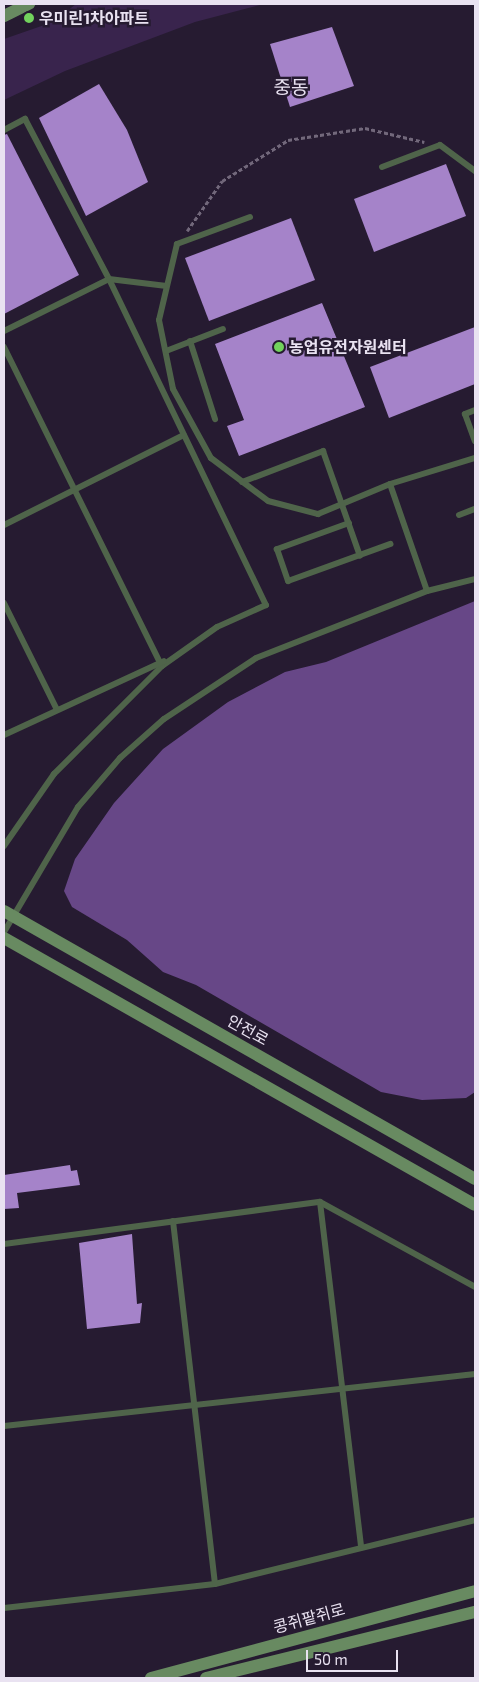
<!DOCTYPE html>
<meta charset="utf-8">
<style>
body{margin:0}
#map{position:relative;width:479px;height:1682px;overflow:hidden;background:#261b31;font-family:"Exo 2","Noto Sans KR",sans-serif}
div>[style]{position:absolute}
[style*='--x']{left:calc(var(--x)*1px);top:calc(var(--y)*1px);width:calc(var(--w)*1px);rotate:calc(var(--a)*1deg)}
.green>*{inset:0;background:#39244d}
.forest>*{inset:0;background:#674787}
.building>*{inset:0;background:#a583c9}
.path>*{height:2.5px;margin-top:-1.25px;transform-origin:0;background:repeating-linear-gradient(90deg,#72687b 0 4px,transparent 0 6.5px)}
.lane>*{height:6px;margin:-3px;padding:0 3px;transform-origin:3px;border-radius:3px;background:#4f644a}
.secondary>*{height:12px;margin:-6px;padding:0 6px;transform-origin:6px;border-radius:6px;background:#688a61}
.dots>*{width:14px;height:14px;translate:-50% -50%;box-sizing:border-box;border:2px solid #261b31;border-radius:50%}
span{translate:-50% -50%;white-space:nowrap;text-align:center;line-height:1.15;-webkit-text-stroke:5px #261b31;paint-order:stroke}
.poi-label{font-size:16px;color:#e9e2f1;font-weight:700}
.left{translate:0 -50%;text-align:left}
.street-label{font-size:16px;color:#e9e2f1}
.quarter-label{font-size:19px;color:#e9e2f1}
.frame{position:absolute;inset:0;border:5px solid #e9e2f1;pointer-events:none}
.scale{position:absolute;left:306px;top:1650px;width:92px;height:22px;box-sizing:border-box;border:2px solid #e9e2f1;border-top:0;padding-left:6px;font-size:15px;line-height:18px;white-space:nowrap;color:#e9e2f1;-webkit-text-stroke:4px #261b31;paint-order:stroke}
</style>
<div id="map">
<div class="green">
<div style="clip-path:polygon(76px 4px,264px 4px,195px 22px,65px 71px,4px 100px,4px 39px,53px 22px)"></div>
</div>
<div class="forest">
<div style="clip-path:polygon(475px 601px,475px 1092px,466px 1098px,422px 1100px,381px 1092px,196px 985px,163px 972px,127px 940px,72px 907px,64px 891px,75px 859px,114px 803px,163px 749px,228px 702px,285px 672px,326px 662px)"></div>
</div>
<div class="building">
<div style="clip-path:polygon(332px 27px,354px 86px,290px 107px,270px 44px)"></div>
<div style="clip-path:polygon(99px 84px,127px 130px,148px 182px,86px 216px,39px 118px)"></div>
<div style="clip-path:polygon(7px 134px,79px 275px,4px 314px,4px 135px)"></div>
<div style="clip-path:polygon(446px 164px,466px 216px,374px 252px,354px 199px)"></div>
<div style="clip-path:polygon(291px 218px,315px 280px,209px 321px,185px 258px)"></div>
<div style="clip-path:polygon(322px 303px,365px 407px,239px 456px,227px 426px,244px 420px,215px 344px)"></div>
<div style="clip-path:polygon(475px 327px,475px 384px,389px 418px,370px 367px)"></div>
<div style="clip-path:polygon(70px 1165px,71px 1171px,77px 1170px,80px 1185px,17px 1193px,19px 1208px,4px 1209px,4px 1175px)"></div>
<div style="clip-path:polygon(132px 1234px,137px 1304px,142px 1303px,140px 1323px,87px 1329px,79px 1243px)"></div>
</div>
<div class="path">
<div style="--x:187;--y:231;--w:61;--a:-55"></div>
<div style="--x:222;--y:181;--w:78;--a:-31.8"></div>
<div style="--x:288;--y:140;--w:78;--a:-8.9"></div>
<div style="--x:365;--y:128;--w:61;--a:13.3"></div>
</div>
<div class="lane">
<div style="--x:4;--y:130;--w:24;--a:-28"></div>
<div style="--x:25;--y:119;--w:181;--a:62.3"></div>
<div style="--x:109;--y:279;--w:362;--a:64.3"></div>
<div style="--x:266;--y:605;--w:54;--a:155.8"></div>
<div style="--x:217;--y:627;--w:67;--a:144.7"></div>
<div style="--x:162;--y:666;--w:153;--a:135"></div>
<div style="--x:54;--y:774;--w:88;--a:124.8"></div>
<div style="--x:382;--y:167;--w:62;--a:-20.8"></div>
<div style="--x:440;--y:145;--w:44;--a:36.6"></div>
<div style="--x:250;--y:217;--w:78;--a:159.7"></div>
<div style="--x:177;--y:244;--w:78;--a:103.3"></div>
<div style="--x:159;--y:320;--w:70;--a:78.5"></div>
<div style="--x:173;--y:389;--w:79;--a:61.2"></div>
<div style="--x:211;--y:458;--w:71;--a:37"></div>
<div style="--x:268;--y:501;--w:52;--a:14.6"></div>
<div style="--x:318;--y:514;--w:78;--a:-22.6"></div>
<div style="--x:390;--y:484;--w:89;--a:-17"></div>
<div style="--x:4;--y:331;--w:117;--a:-26.3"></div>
<div style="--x:109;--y:279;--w:58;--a:6.9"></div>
<div style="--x:190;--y:341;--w:82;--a:72.2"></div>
<div style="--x:4;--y:347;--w:356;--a:63.7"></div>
<div style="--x:166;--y:351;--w:61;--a:-21.1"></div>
<div style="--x:475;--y:410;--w:11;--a:158"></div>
<div style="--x:465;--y:414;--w:29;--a:70"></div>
<div style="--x:242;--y:482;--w:87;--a:-20.9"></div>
<div style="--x:323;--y:451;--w:111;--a:70.6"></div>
<div style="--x:390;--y:484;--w:113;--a:70.9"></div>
<div style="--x:459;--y:515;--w:17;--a:-21"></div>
<div style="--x:349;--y:523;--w:77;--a:160.1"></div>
<div style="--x:277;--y:549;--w:34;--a:71"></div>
<div style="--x:288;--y:581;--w:109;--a:-19.9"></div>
<div style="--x:4;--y:525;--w:201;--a:-26.6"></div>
<div style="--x:4;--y:603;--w:119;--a:63.6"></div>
<div style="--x:4;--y:735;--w:176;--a:-24.8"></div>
<div style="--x:4;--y:932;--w:145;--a:-59.4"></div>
<div style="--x:78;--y:807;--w:65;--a:-49.4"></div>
<div style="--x:120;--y:758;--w:59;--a:-41.6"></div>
<div style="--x:164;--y:719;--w:110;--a:-33.5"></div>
<div style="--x:256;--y:658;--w:184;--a:-21.4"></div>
<div style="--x:427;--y:591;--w:49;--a:-14"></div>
<div style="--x:320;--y:1202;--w:348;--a:83.2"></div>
<div style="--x:173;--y:1221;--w:365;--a:83.4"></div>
<div style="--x:4;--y:1244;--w:319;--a:-7.6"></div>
<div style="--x:320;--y:1202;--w:177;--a:28.7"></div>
<div style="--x:4;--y:1426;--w:474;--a:-6.3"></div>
<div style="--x:4;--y:1608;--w:212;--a:-6.5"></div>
<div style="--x:215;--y:1584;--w:268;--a:-13.8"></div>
</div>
<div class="secondary">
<div style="--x:4;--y:16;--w:28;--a:-26"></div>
<div style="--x:4;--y:911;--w:542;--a:29.64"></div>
<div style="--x:4;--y:938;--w:541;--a:29.55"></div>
<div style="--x:151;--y:1678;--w:335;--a:-15"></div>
<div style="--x:206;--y:1678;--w:277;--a:-13.8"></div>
</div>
<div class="dots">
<div style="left:29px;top:18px;background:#72d25d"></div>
<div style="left:279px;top:347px;background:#72d25d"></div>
</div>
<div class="poi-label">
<span class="left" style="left:39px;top:18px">우미린1차아파트</span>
<span class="left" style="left:289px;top:347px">농업유전자원센터</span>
</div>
<div class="street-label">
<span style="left:248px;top:1030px;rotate:29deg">안전로</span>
<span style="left:309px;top:1618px;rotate:-15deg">콩쥐팥쥐로</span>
</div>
<div class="quarter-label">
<span style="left:291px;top:87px">중동</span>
</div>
<div class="frame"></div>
<div class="scale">50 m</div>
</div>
